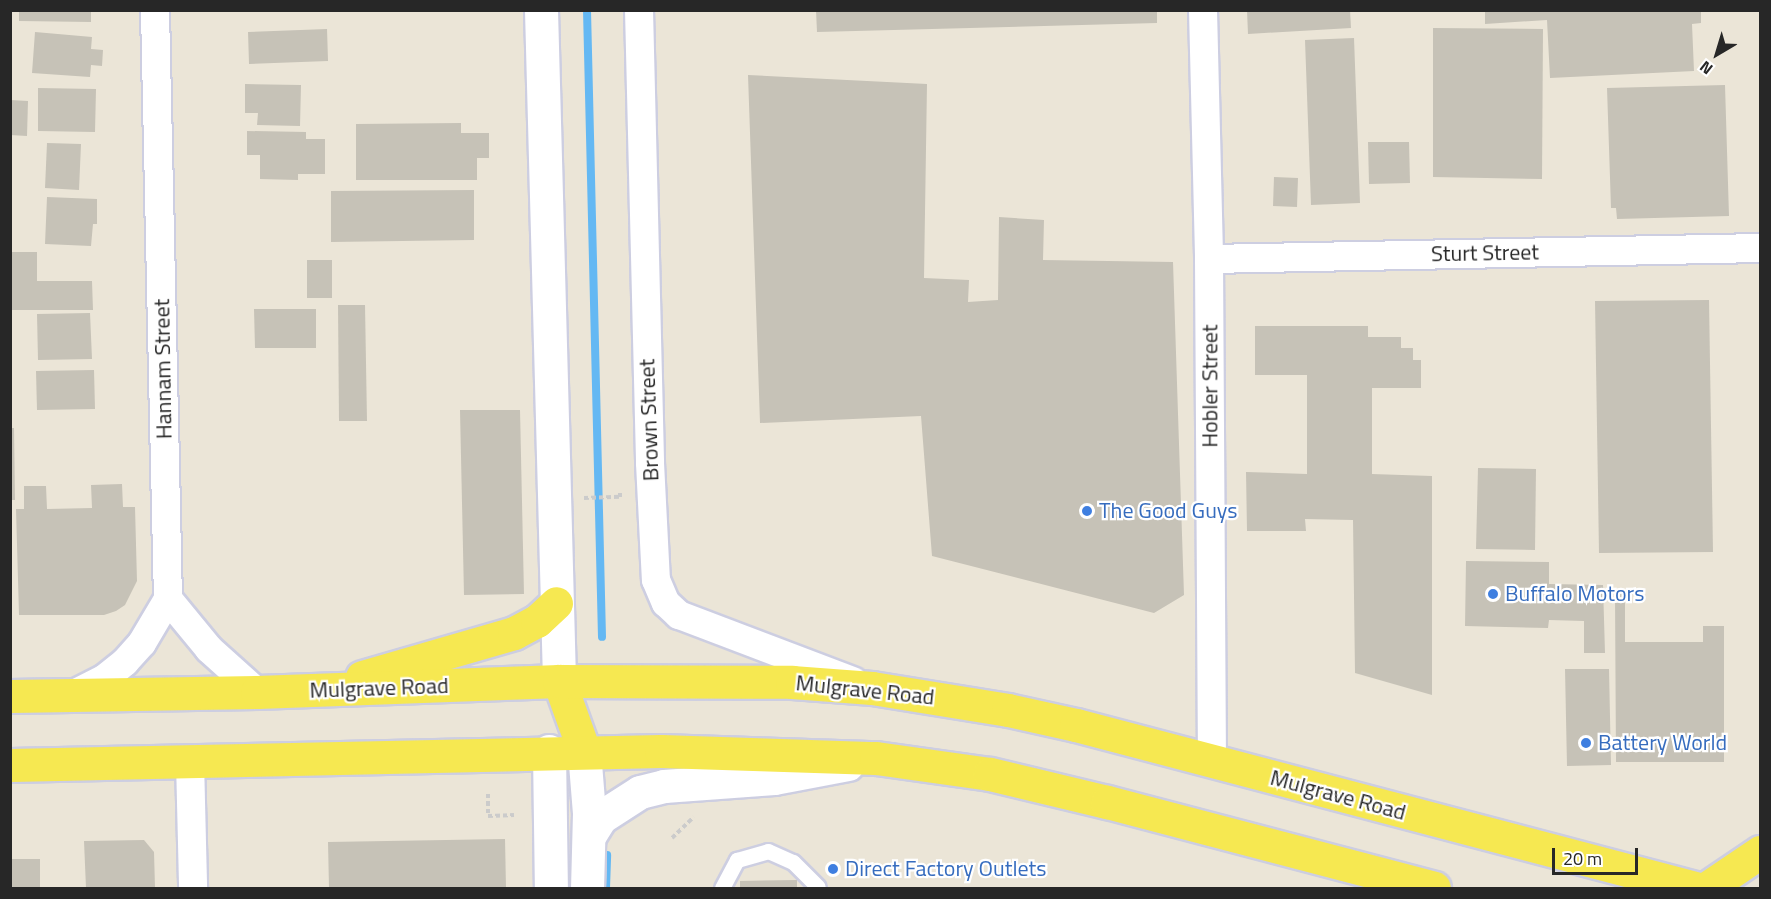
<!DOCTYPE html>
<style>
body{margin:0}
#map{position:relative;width:1771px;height:899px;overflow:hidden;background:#ebe5d7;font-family:"Titillium Web",sans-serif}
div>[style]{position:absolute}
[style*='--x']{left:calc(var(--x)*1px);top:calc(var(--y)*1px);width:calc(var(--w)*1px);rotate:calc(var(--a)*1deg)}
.stream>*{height:8px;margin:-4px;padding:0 4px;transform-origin:4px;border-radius:4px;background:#64b8f3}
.building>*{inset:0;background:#c6c2b7}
.path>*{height:4px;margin-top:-2px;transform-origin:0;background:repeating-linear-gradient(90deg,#cbcbcb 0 4.5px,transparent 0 7.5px)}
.roads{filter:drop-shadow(2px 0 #cdcee1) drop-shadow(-2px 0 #cdcee1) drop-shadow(0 2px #cdcee1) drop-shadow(0 -2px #cdcee1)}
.lane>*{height:15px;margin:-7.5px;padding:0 7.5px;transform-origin:7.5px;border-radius:7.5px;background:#fff}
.street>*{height:28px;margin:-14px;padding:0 14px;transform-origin:14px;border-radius:14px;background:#fff}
.secondary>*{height:33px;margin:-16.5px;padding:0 16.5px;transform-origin:16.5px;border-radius:16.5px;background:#fff}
.primary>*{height:33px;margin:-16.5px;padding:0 16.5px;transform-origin:16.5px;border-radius:16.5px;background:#f6e851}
.dots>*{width:16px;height:16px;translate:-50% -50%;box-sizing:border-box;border:3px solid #fff;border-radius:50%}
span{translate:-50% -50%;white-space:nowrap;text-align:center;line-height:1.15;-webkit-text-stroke:4.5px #fff;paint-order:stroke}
.street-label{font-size:22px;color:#272727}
.shop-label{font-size:22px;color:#366cbe}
.left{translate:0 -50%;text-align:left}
.frame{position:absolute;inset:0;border:12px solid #272727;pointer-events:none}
.north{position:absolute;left:1687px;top:24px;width:60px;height:60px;-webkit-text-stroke:4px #fff;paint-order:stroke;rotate:218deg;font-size:16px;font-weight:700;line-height:24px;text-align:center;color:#272727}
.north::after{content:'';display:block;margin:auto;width:21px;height:27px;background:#272727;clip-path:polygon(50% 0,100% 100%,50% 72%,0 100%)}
.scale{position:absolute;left:1552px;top:848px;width:86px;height:27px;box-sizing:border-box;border:3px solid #272727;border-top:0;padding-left:8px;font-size:18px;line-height:21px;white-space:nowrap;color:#272727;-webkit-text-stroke:4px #fff;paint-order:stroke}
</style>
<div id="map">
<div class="stream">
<div style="--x:587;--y:10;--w:627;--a:88.63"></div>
<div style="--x:606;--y:888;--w:33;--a:-88"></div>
</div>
<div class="building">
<div style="clip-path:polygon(19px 10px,91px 10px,91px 22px,19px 21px)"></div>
<div style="clip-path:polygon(816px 10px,1157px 10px,1157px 23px,817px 32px)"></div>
<div style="clip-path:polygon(1247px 10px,1350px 10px,1351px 28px,1248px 34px)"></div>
<div style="clip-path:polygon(1485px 10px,1701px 10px,1701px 23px,1692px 24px,1694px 71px,1550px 78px,1547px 20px,1485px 24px)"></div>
<div style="clip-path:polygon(1433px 28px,1543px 29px,1542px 179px,1433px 177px)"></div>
<div style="clip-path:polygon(327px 29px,328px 61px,249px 64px,248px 32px)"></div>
<div style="clip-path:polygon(35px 32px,92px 37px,91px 49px,103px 50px,102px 66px,91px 65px,90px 77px,32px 73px)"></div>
<div style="clip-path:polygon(1354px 38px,1360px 203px,1311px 205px,1305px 40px)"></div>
<div style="clip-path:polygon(748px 75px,927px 84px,924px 278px,969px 280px,968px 302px,998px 300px,999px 217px,1044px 220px,1043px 260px,1173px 262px,1184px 595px,1154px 613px,932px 556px,921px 416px,760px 423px)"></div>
<div style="clip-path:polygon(245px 84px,301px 85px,300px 126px,257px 125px,258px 113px,245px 113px)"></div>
<div style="clip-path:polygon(1725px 85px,1729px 216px,1617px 219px,1616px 208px,1611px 208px,1607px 88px)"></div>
<div style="clip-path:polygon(38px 88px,96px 89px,95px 132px,38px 131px)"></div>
<div style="clip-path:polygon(10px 100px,28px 101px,27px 136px,10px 135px)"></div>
<div style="clip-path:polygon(461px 123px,461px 133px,489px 133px,489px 158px,477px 158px,477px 180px,356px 180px,356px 124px)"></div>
<div style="clip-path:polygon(247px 131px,306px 132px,306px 139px,325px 139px,325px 174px,298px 174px,298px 180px,260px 179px,260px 155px,247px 155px)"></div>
<div style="clip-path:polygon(1368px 142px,1409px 142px,1410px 183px,1369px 184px)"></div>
<div style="clip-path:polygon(47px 143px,81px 144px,79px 190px,45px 188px)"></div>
<div style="clip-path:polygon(1274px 177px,1298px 178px,1297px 207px,1273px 206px)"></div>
<div style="clip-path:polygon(474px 190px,474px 240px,331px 242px,331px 191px)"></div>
<div style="clip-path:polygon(47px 197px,97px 199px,97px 224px,93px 224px,91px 246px,45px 244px)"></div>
<div style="clip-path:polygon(10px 252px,37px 252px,37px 281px,92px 281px,93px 310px,10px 310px)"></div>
<div style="clip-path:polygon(307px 260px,332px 260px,332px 298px,307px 298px)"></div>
<div style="clip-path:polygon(1709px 300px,1713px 552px,1599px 553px,1595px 301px)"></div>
<div style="clip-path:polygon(338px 305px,365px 305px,367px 421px,339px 421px)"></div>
<div style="clip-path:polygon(254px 309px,316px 309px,316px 348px,255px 348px)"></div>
<div style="clip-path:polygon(90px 313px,92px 359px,38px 360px,37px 314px)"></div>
<div style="clip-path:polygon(1255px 326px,1368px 326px,1368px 337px,1401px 337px,1401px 348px,1413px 348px,1413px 360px,1421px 360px,1421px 388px,1372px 388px,1372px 474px,1432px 476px,1432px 695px,1355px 673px,1353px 520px,1305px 519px,1306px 531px,1247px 531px,1246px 472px,1307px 474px,1307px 375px,1255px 375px)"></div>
<div style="clip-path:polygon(94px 370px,95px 409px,37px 410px,36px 371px)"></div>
<div style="clip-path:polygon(460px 410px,520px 410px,524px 594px,464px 595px)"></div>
<div style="clip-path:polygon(10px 428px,14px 428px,15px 500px,10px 500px)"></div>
<div style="clip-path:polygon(1478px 468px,1536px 469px,1535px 550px,1476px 549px)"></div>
<div style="clip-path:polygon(122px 484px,123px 507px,135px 507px,137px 581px,125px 605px,116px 611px,104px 615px,19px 615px,16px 509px,24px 509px,24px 486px,46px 486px,47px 509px,92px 508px,91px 485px)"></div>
<div style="clip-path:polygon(1466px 561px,1549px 562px,1549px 584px,1603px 585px,1605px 653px,1584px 653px,1584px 621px,1549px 620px,1548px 628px,1465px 626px)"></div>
<div style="clip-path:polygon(1625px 592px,1625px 642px,1703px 642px,1703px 626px,1724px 626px,1724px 762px,1616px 762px,1615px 595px)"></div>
<div style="clip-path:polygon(1565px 669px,1609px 669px,1611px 765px,1567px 766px)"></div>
<div style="clip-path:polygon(505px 839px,506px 888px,329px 888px,328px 842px)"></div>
<div style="clip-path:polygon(144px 840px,154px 852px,155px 888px,86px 888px,84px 841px)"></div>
<div style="clip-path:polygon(10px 859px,40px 859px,40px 888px,10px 888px)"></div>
<div style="clip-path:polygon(797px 880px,797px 888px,740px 888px,740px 881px)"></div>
</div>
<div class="path">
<div style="--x:584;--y:498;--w:36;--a:-2"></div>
<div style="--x:620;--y:497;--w:4;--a:-90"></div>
<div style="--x:488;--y:794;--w:22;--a:90"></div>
<div style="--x:488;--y:816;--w:26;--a:-2"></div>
<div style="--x:672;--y:838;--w:30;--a:-44"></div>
</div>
<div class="roads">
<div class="lane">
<div style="--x:722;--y:888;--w:32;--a:-62"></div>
<div style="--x:737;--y:860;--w:32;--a:-16"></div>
<div style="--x:768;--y:851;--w:27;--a:24"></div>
<div style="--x:793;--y:862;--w:35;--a:45"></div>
</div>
<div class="street">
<div style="--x:155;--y:10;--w:589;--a:88.74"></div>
<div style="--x:168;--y:599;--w:65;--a:50.6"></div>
<div style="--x:209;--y:649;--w:64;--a:41.9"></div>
<div style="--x:639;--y:10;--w:453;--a:88.6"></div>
<div style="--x:650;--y:463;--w:117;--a:87.1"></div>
<div style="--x:656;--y:580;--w:25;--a:67"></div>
<div style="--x:666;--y:603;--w:18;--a:43"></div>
<div style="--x:679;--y:615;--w:186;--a:20.8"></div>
<div style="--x:1203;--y:10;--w:249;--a:88.6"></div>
<div style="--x:1209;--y:259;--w:503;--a:89.66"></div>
<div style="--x:1209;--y:259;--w:551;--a:-1.14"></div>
<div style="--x:72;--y:695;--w:36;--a:-27"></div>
<div style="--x:104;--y:679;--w:27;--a:-39"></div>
<div style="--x:125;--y:662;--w:25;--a:-48"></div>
<div style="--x:142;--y:643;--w:51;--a:-59.4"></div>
<div style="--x:190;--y:761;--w:127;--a:88.6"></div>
</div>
<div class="secondary">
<div style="--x:541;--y:10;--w:671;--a:88.46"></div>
<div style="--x:549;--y:751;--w:137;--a:89.2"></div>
<div style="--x:584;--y:751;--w:62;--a:85.4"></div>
<div style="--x:589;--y:813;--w:75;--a:91.5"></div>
<div style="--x:589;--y:836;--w:22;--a:-58"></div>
<div style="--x:601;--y:817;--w:46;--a:-32.7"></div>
<div style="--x:640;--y:792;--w:25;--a:-14"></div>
<div style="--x:664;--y:786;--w:110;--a:-4.2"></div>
<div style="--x:774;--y:778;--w:75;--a:-10.7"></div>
</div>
<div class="primary">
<div style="--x:362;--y:677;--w:158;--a:-16.1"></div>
<div style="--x:514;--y:633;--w:26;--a:-28"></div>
<div style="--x:537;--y:621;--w:26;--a:-43"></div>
<div style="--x:559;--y:681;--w:74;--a:70.3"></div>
<div style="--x:10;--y:696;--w:247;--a:-0.9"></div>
<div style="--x:257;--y:692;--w:302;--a:-2.1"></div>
<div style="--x:559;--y:681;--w:233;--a:0.2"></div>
<div style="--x:792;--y:682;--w:80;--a:4.3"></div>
<div style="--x:872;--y:688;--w:138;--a:9.2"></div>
<div style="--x:1008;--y:710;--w:70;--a:12.4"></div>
<div style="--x:1076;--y:725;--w:640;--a:14.75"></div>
<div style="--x:10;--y:765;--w:651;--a:-1.23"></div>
<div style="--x:661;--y:751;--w:215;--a:1.9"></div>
<div style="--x:876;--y:758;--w:115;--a:8"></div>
<div style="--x:990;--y:774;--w:120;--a:13.5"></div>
<div style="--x:1107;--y:802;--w:338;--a:14.7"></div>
<div style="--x:1707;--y:888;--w:64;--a:-34.2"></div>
</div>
</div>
<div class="dots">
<div style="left:1087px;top:511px;background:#3f7fe0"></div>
<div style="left:1493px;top:594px;background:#3f7fe0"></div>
<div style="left:1586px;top:743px;background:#3f7fe0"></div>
<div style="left:833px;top:869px;background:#3f7fe0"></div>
</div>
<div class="street-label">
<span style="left:1485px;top:253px;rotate:-1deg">Sturt Street</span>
<span style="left:163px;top:369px;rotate:-91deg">Hannam Street</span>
<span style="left:1210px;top:386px;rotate:-90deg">Hobler Street</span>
<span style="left:649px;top:420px;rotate:-92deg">Brown Street</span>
<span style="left:379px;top:688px;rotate:-2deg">Mulgrave Road</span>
<span style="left:865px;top:690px;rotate:6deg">Mulgrave Road</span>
<span style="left:1338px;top:795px;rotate:15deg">Mulgrave Road</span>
</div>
<div class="shop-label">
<span class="left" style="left:1099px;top:511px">The Good Guys</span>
<span class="left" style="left:1505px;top:594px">Buffalo Motors</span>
<span class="left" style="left:1598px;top:743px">Battery World</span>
<span class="left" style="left:845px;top:869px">Direct Factory Outlets</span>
</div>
<div class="frame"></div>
<div class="north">N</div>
<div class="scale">20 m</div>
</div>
